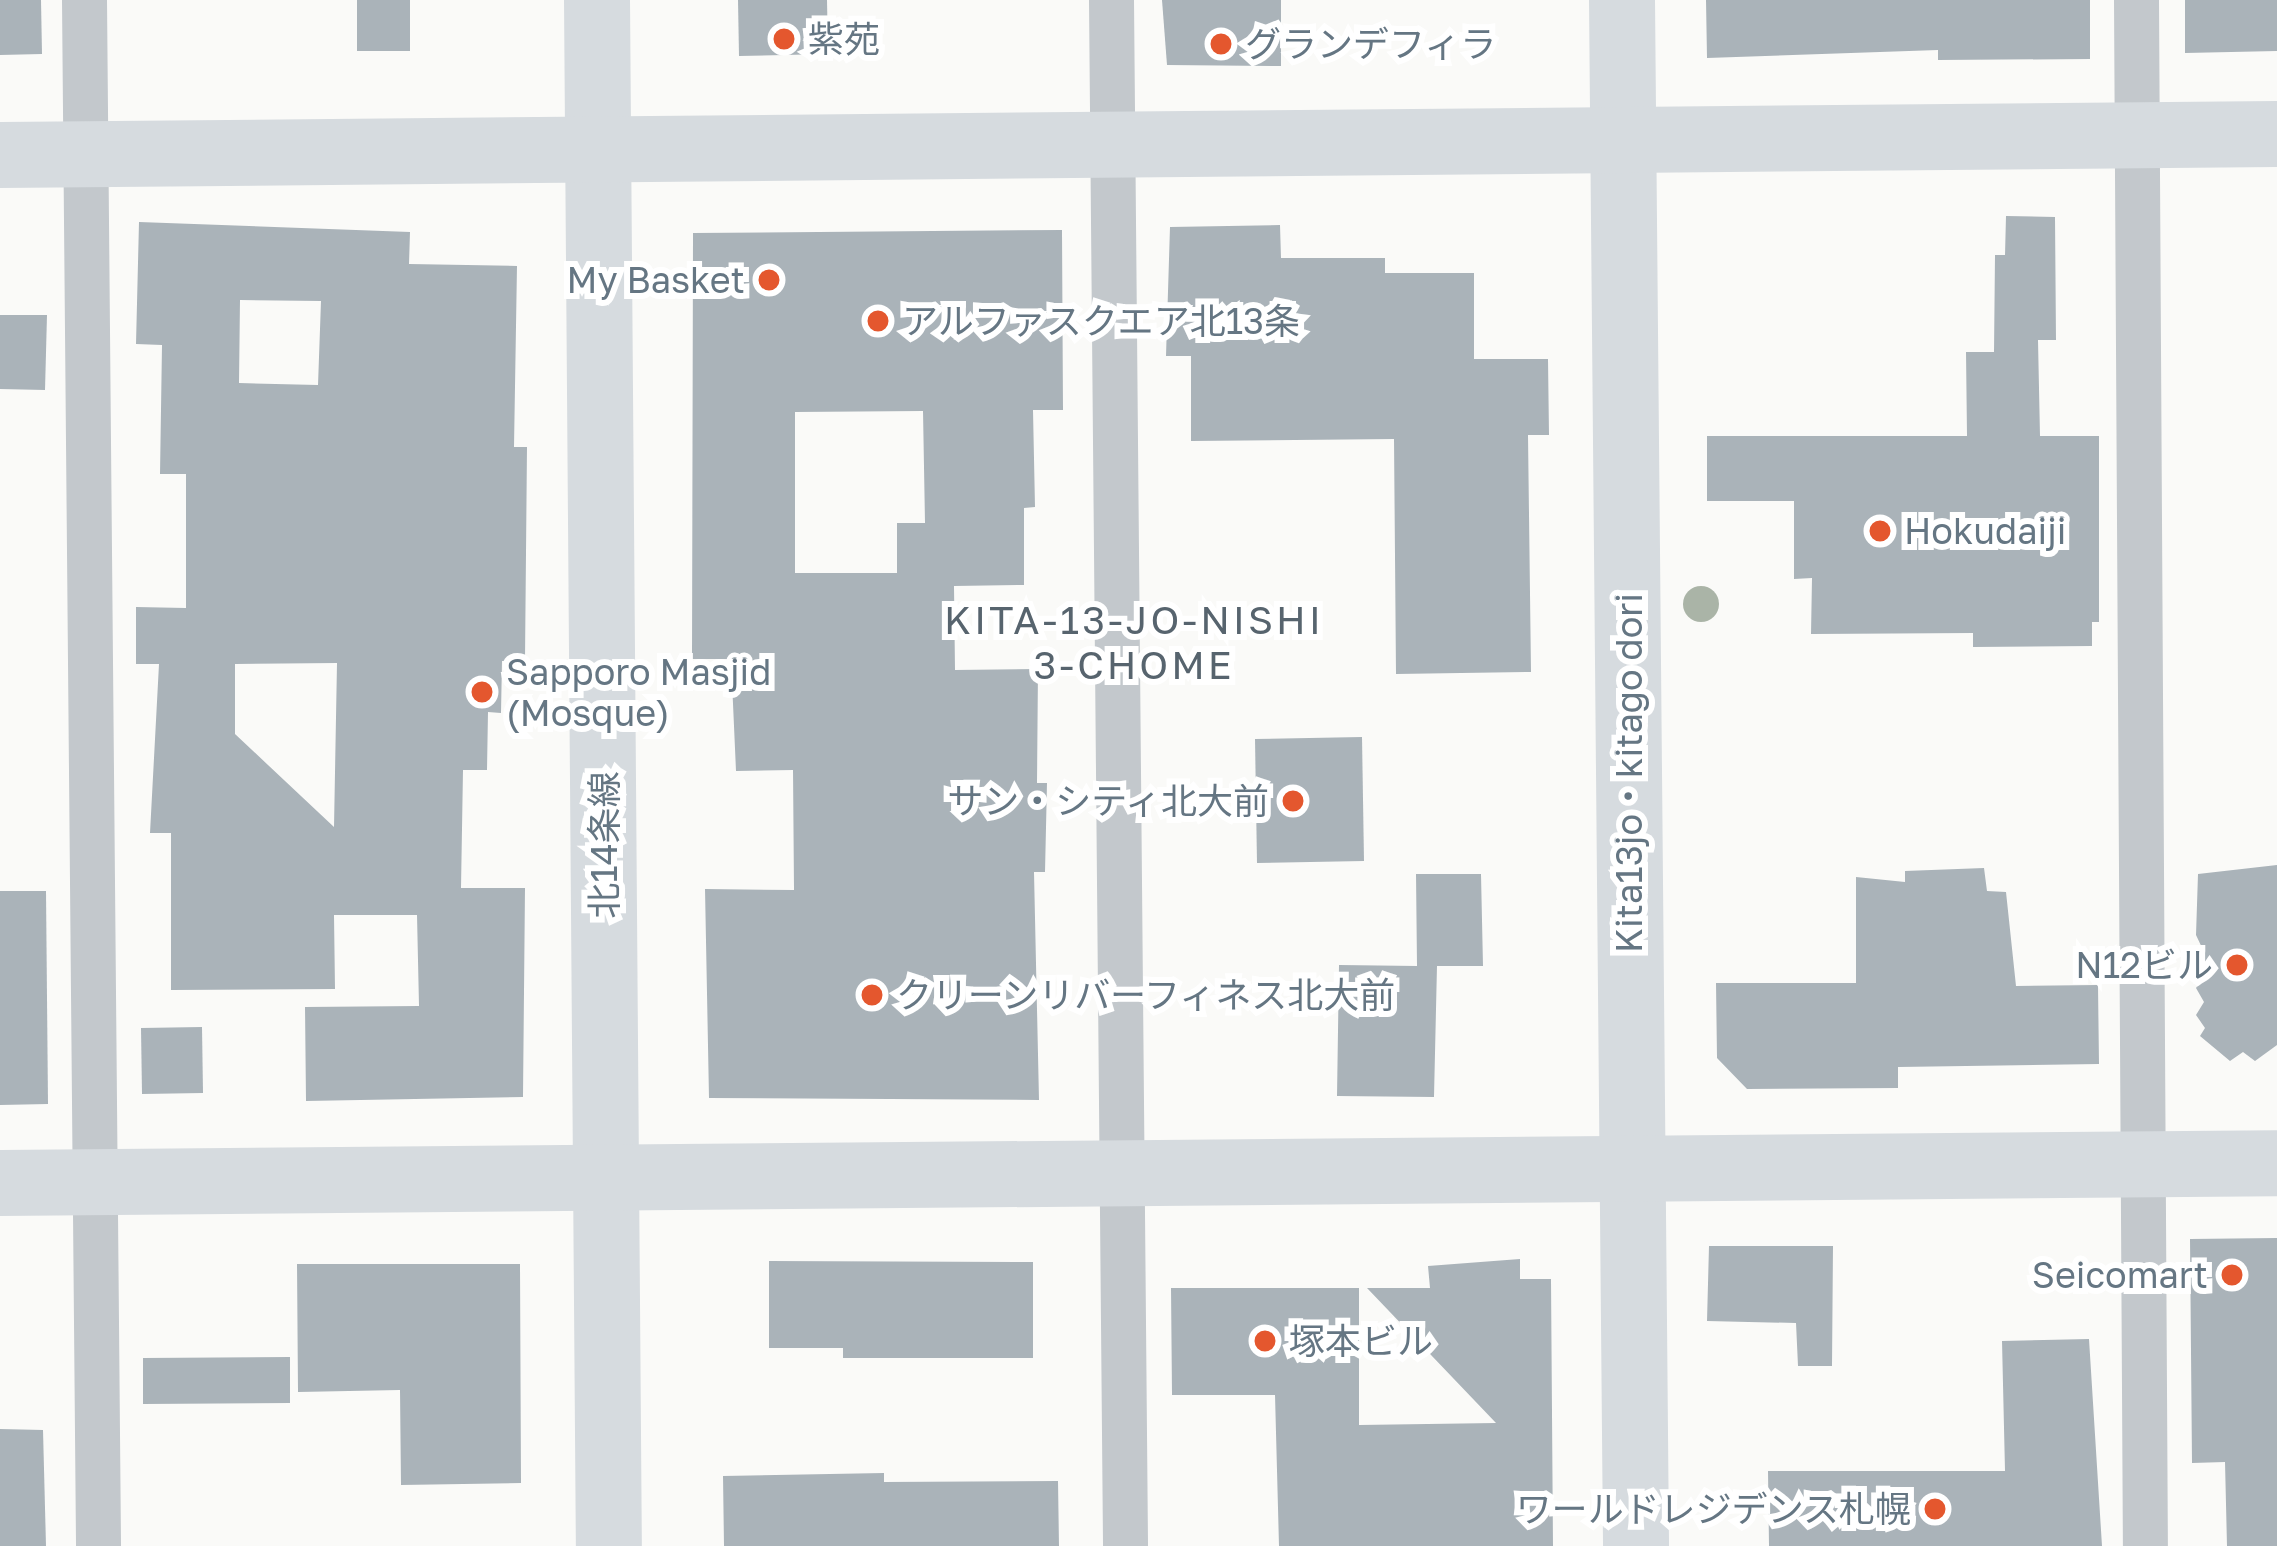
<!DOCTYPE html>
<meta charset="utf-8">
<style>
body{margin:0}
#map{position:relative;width:2277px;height:1546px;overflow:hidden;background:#fafaf8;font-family:"Golos Text","Noto Sans JP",sans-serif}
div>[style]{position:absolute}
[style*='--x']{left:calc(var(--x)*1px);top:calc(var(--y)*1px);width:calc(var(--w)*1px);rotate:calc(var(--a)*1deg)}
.building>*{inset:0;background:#aab3b9}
.street>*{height:45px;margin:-22.5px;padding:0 22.5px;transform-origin:22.5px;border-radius:22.5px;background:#c3c8cc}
.secondary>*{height:66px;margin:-33px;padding:0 33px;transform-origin:33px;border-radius:33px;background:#d6dbdf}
.trees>*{width:36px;height:36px;margin:-18px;border-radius:50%;background:#aab4a7}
.dots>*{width:33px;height:33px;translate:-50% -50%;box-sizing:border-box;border:6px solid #fff;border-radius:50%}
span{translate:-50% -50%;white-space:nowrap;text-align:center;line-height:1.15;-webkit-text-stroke:12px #fff;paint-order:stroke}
.poi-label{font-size:36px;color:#657683}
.left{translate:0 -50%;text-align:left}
.right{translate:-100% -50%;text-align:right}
.street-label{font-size:36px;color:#657683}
.neighbourhood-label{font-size:39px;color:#57646e;letter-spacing:3px}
</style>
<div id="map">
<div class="building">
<div style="clip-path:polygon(0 0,41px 0,42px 54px,0 55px)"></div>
<div style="clip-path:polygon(357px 0,410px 0,410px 51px,357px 51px)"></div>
<div style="clip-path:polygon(738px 0,827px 0,828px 54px,739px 56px)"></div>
<div style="clip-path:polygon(1162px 0,1281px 0,1281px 66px,1167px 65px)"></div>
<div style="clip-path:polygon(1706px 0,2090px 0,2090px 59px,1938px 60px,1938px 50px,1707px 58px)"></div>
<div style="clip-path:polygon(2185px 0,2277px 0,2277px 51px,2185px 53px)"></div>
<div style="clip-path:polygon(2006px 216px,2055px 217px,2056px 340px,2038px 340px,2040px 436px,2099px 436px,2099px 622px,2092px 622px,2092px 646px,1973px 647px,1973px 633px,1811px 634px,1812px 578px,1794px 579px,1794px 501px,1707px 501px,1707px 436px,1967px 436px,1966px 352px,1994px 352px,1995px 255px,2005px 255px)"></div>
<div style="clip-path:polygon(evenodd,139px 222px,410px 232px,409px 264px,517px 266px,514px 447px,527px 447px,525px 660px,502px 661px,501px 713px,488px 712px,487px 770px,463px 770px,461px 888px,525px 888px,523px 1097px,306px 1101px,305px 1007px,419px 1006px,417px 915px,334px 915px,335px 989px,171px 990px,171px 833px,150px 833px,159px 664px,136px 664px,136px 607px,186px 608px,186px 474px,160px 474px,162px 345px,136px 344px,139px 222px,240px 300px,321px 301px,318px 385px,239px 383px,240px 300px,139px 222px,337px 663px,334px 827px,235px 734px,235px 664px,337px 663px)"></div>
<div style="clip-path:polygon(1280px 225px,1281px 258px,1385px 258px,1385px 273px,1474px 273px,1474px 359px,1548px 359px,1549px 435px,1528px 435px,1531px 672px,1396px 674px,1394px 439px,1191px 441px,1191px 356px,1166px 356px,1170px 227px)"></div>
<div style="clip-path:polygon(evenodd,1062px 230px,1063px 410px,1033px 410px,1035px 507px,1024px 508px,1024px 585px,954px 586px,955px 670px,1038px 669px,1037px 783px,1047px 783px,1045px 872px,1034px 872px,1039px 1100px,709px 1098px,705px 889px,794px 890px,793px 770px,736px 771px,731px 659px,692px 659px,693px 233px,1062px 230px,923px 411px,925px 523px,897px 523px,897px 573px,795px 573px,795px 412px,923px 411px)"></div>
<div style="clip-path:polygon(0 315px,47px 315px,45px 390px,0 389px)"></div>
<div style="clip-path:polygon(1362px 737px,1364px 861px,1257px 863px,1255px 739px)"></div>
<div style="clip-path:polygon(2277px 865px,2277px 1045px,2255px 1061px,2243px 1052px,2230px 1061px,2200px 1036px,2205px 1028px,2196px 1015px,2204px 1002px,2196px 988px,2205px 975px,2195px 961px,2204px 952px,2196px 935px,2198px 874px)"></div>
<div style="clip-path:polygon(1984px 868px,1987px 891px,2006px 892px,2016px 986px,2098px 985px,2099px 1064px,1898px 1067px,1898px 1088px,1747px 1089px,1717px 1058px,1716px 983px,1856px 983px,1856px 877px,1905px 882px,1905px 871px)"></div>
<div style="clip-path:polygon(1416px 874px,1481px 874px,1483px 966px,1437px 966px,1434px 1097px,1337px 1096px,1339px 965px,1417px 966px)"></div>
<div style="clip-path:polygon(0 891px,46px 891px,48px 1104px,0 1105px)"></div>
<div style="clip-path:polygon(202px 1027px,203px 1093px,142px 1094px,141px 1028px)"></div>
<div style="clip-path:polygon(2277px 1238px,2277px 1546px,2227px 1546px,2225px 1462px,2192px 1463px,2190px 1239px)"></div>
<div style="clip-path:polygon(1709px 1246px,1833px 1246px,1832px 1366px,1798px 1366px,1796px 1323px,1707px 1321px)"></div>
<div style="clip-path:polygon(1520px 1259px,1520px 1279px,1551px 1279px,1553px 1546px,1279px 1546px,1275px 1395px,1172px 1395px,1171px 1288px,1359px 1288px,1359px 1425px,1496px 1423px,1367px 1288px,1430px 1288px,1428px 1266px)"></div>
<div style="clip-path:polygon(769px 1261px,1033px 1262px,1033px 1358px,843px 1358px,843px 1348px,769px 1348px)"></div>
<div style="clip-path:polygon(297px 1264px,520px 1264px,521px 1483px,401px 1485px,400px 1390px,298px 1392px)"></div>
<div style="clip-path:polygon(2089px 1339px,2102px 1546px,1769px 1546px,1768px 1471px,2005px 1471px,2002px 1341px)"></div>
<div style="clip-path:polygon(290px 1357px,290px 1403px,143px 1404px,143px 1358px)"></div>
<div style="clip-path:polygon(0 1429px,43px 1430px,46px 1546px,0 1546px)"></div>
<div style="clip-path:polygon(884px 1473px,884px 1482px,1058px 1481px,1059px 1546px,724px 1546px,723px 1476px)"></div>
</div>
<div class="street">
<div style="--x:84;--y:0;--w:1546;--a:89.48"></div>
<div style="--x:1111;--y:0;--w:1546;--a:89.48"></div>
<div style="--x:2136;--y:0;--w:1546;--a:89.67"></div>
</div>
<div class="secondary">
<div style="--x:597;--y:0;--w:1546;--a:89.56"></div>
<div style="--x:1622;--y:0;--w:1546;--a:89.48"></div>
<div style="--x:0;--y:155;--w:2277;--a:-0.53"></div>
<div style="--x:0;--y:1183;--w:2277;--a:-0.5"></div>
</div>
<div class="trees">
<div style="left:1701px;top:604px"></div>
</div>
<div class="dots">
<div style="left:784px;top:39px;background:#e4572e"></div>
<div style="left:1221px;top:44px;background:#e4572e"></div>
<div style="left:769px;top:280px;background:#e4572e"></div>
<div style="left:878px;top:321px;background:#e4572e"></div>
<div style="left:1880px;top:531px;background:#e4572e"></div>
<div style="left:482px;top:692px;background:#e4572e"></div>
<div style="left:1293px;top:801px;background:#e4572e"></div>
<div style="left:2237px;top:965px;background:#e4572e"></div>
<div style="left:872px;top:995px;background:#e4572e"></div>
<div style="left:2232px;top:1275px;background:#e4572e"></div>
<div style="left:1265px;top:1341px;background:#e4572e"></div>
<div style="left:1935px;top:1509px;background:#e4572e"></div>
</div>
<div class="poi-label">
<span class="left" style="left:808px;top:39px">紫苑</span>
<span class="left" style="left:1245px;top:44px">グランデフィラ</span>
<span class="right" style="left:745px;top:280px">My Basket</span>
<span class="left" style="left:902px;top:321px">アルファスクエア北13条</span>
<span class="left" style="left:1904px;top:531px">Hokudaiji</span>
<span class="left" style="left:506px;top:692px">Sapporo Masjid<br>(Mosque)</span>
<span class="right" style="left:1269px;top:801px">サン・シティ北大前</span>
<span class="right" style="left:2213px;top:965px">N12ビル</span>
<span class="left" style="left:896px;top:995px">クリーンリバーフィネス北大前</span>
<span class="right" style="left:2208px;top:1275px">Seicomart</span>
<span class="left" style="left:1289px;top:1341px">塚本ビル</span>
<span class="right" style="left:1911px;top:1509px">ワールドレジデンス札幌</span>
</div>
<div class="street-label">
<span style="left:1629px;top:773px;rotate:-90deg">Kita13jo・kitago dori</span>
<span style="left:604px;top:845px;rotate:-90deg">北14条線</span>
</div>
<div class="neighbourhood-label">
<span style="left:1134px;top:643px">KITA-13-JO-NISHI<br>3-CHOME</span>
</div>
</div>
